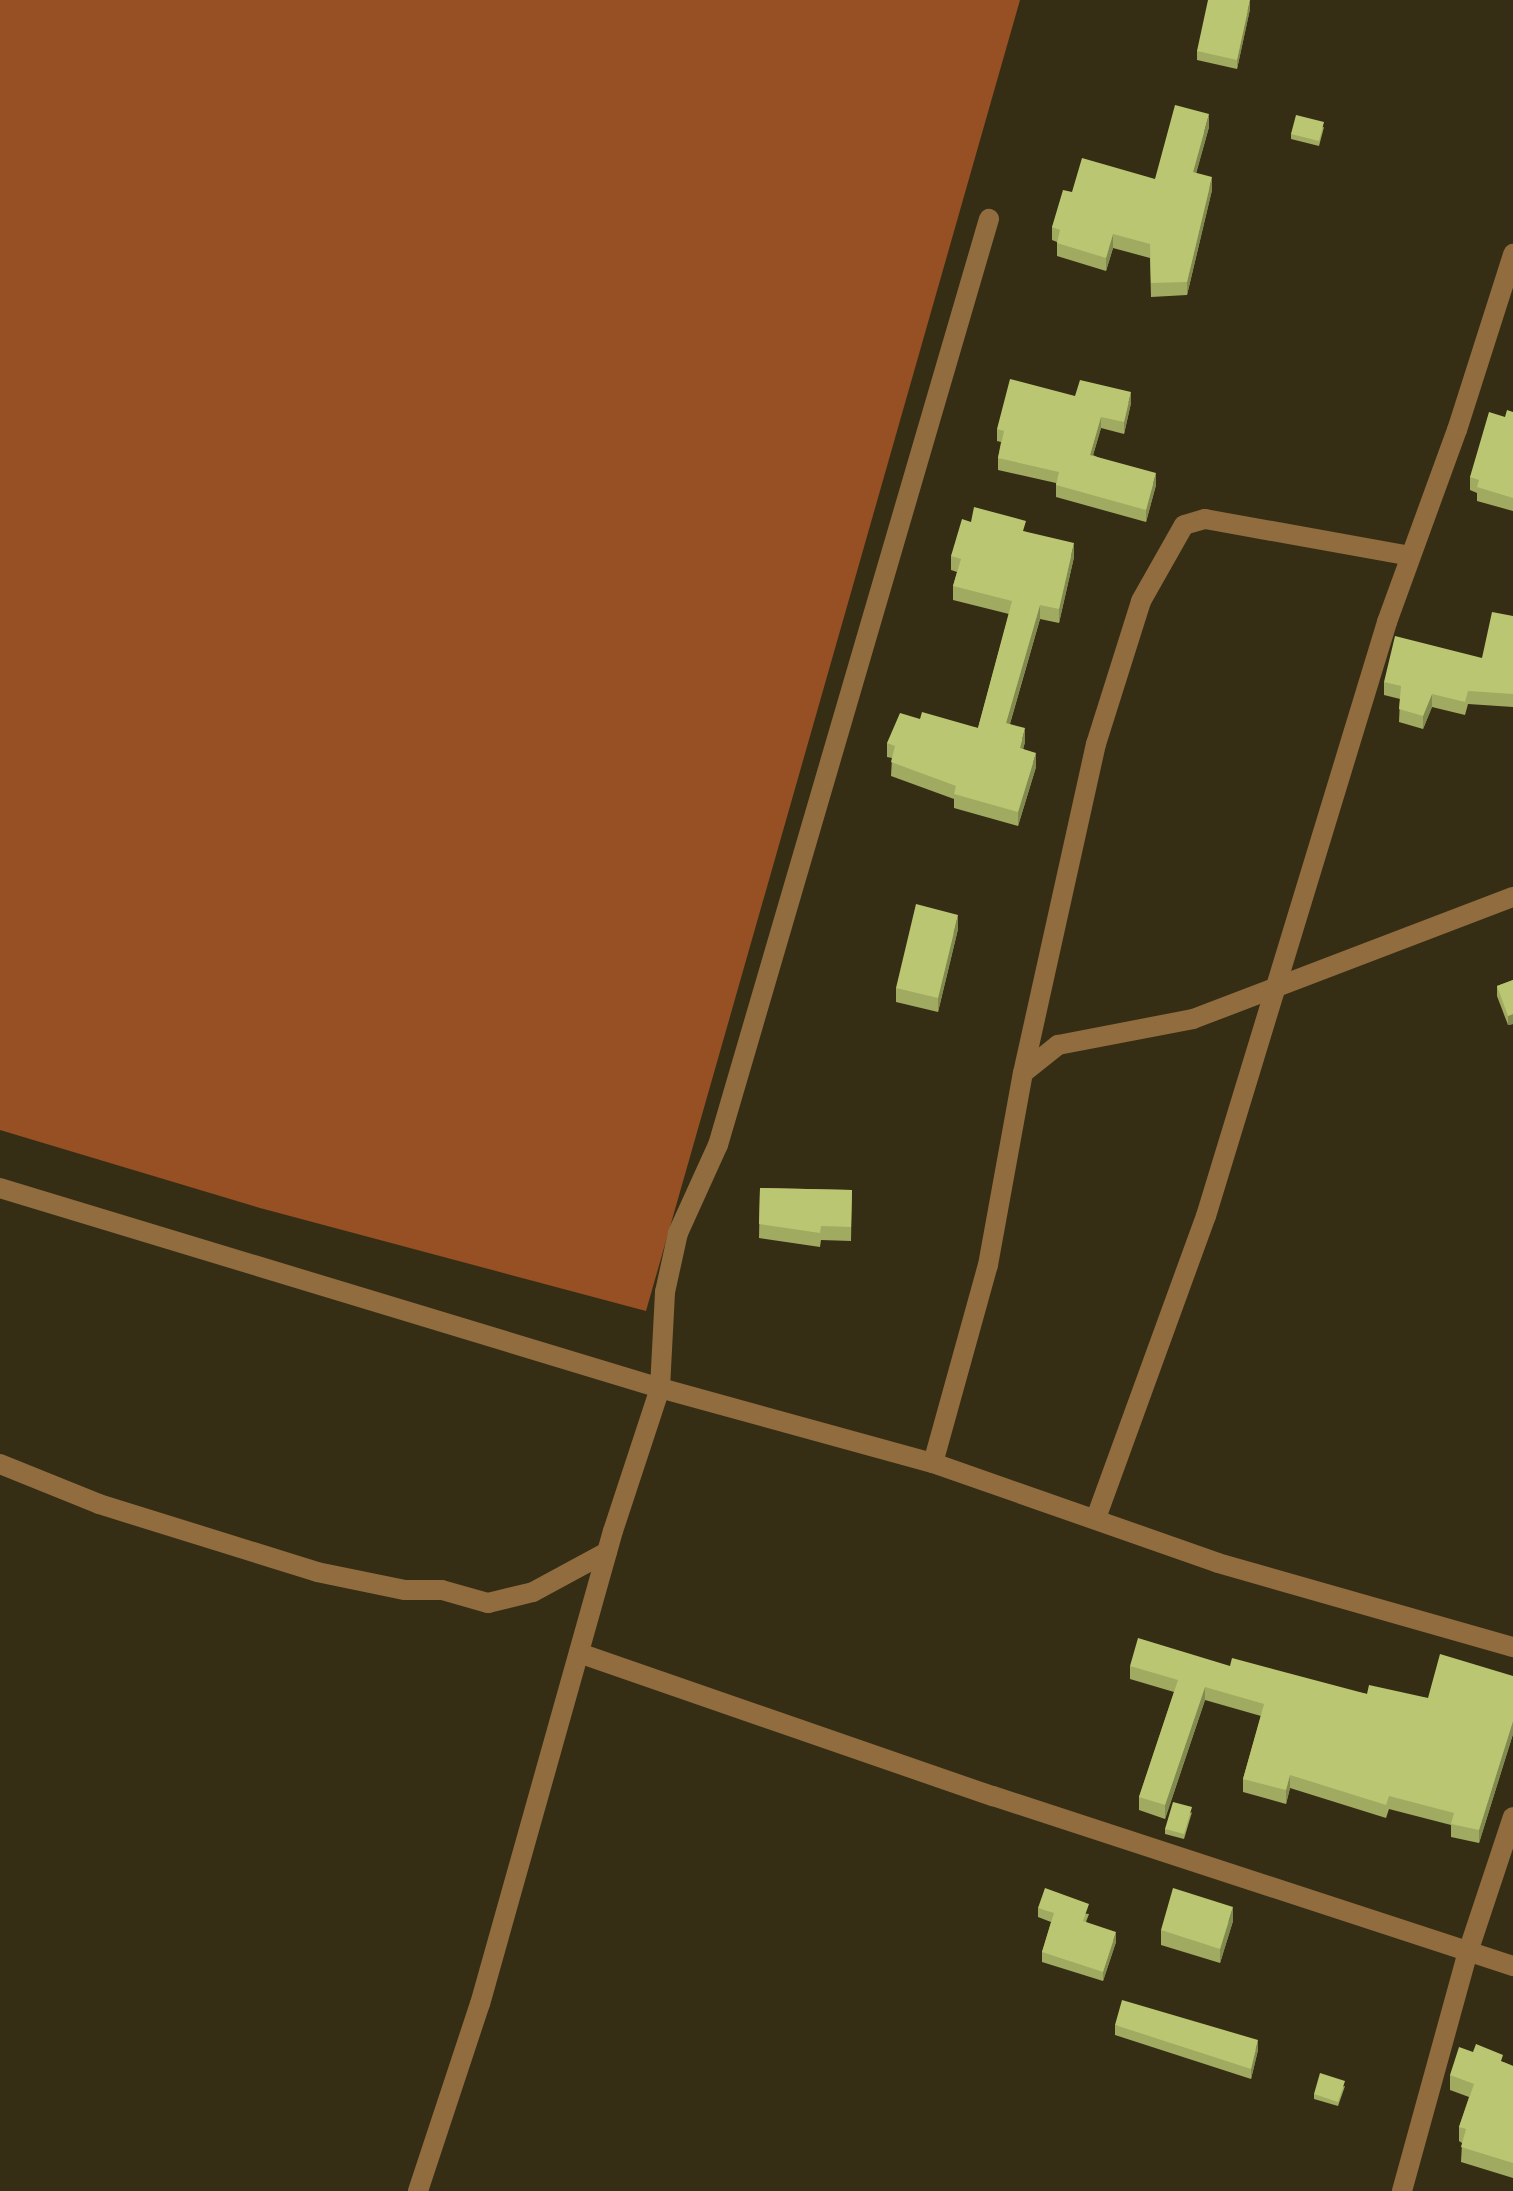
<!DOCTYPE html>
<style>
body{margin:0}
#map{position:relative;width:1513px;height:2191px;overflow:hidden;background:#352e14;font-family:"Work Sans",sans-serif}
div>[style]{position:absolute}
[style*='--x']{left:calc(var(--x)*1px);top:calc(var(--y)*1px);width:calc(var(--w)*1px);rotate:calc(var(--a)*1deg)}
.forest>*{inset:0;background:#965023}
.minor>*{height:20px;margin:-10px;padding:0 10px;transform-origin:10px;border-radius:10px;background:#906c3f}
.wall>*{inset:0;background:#a0aa61}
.shaded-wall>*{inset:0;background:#828b4f}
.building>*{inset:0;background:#bac671}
span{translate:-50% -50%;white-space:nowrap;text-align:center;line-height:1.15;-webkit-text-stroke:10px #352e14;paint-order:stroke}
</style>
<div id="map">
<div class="forest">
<div style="clip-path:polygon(0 0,1020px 0,646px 1311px,260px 1208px,0 1130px)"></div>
</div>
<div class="minor">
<div style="--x:1023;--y:1073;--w:45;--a:-38.7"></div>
<div style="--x:1058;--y:1045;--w:137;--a:-10.9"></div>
<div style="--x:1193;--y:1019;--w:342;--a:-20.9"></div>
<div style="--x:0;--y:1188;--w:690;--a:16.86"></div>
<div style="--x:660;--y:1388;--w:283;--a:15.4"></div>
<div style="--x:933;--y:1463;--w:302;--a:19.3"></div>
<div style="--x:1218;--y:1563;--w:307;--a:15.9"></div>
<div style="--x:933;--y:1463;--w:205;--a:-74.5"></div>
<div style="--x:988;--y:1265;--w:195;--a:-79.7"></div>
<div style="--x:1023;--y:1073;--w:337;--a:-77.5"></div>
<div style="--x:1096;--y:744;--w:150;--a:-72.5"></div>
<div style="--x:1141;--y:601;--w:87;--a:-60.5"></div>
<div style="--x:1184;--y:525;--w:22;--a:-16"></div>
<div style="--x:1205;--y:519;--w:209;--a:10.2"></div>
<div style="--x:0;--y:1464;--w:107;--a:22"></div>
<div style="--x:99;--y:1504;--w:228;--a:17.3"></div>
<div style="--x:317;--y:1572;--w:90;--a:11.6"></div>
<div style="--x:405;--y:1590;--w:37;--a:0"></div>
<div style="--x:442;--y:1590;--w:48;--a:15.8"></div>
<div style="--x:488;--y:1603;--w:46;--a:-13.7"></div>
<div style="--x:533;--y:1592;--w:84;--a:-28.4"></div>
<div style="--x:1096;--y:1518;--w:321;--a:-70"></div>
<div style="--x:1206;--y:1216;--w:621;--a:-73.05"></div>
<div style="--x:1387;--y:622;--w:204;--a:-70"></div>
<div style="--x:1457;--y:430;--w:185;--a:-72.3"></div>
<div style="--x:579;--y:1653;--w:438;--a:19.1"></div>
<div style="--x:993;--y:1796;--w:547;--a:18.1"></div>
<div style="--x:418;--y:2191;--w:197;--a:-71.7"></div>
<div style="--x:480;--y:2004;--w:491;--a:-74.3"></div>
<div style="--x:613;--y:1531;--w:151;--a:-71.8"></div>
<div style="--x:660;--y:1388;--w:96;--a:-87"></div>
<div style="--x:665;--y:1292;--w:60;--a:-77.6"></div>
<div style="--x:678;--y:1233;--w:97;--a:-65.6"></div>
<div style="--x:718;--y:1145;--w:965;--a:-73.69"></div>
<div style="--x:1402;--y:2191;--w:248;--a:-74.6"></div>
<div style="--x:1468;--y:1952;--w:142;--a:-71.6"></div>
</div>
<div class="wall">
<div style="clip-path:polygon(1250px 9px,1237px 69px,1197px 60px,1197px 51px)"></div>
<div style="clip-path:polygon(1209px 127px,1196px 173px,1212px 190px,1187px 295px,1151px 297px,1150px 258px,1113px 248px,1106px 271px,1057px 256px,1057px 242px,1052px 240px,1052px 227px,1072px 192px,1155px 179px)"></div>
<div style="clip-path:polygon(1324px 127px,1319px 146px,1291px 139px,1291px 134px)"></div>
<div style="clip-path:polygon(1075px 396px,1131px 403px,1124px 434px,1101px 428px,1093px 455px,1156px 485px,1146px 522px,1056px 497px,1056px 483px,998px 470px,998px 458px,1001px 442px,997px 441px,997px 429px)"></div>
<div style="clip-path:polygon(1513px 412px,1513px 511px,1477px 501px,1477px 493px,1470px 490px,1470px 477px,1505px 417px)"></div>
<div style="clip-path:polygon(971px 522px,1026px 532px,1074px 557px,1059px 623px,1040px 619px,1010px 724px,1025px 742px,1023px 749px,1036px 767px,1018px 826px,954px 808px,954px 799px,891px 776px,892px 758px,887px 757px,887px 743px,920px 719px,978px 728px,1009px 614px,953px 600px,953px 586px,957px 572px,951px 570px,951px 556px)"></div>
<div style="clip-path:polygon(1513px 616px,1513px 707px,1468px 704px,1465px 715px,1432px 707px,1423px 729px,1399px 722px,1400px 699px,1384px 695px,1384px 682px,1482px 658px)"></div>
<div style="clip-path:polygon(958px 929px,938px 1012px,896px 1002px,896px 988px)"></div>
<div style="clip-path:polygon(1513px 980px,1513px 1024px,1508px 1025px,1497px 996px,1497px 986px)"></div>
<div style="clip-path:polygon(760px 1188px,852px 1190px,851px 1241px,821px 1240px,820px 1247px,759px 1238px)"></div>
<div style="clip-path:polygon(1130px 1666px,1230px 1666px,1367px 1694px,1428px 1698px,1513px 1676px,1513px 1734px,1479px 1843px,1451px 1837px,1451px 1825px,1389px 1809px,1386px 1818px,1290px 1788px,1286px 1804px,1243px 1792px,1243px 1779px,1261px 1716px,1205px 1700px,1165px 1819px,1139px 1810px,1139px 1797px,1174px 1692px,1130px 1679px)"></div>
<div style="clip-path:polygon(1192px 1812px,1184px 1839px,1165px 1834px,1165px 1829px)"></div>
<div style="clip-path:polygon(1038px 1908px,1089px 1914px,1086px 1922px,1116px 1942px,1103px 1981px,1042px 1962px,1042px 1952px,1051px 1922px,1038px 1917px)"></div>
<div style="clip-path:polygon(1233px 1921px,1220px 1963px,1161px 1945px,1161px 1930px)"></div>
<div style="clip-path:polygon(1115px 2025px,1258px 2050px,1251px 2079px,1115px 2035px)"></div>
<div style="clip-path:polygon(1503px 2062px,1513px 2066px,1513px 2178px,1461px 2162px,1462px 2143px,1459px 2141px,1459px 2127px,1469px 2097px,1450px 2090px,1450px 2075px)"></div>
<div style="clip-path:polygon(1345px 2086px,1338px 2106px,1314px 2099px,1314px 2094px)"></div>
</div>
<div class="shaded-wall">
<div style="clip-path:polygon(1250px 0,1250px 9px,1237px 69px,1237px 60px)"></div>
<div style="clip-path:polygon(1209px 114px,1209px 127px,1193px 185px,1193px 172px)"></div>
<div style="clip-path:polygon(1212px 177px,1212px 190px,1187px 295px,1187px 282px)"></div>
<div style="clip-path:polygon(1113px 234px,1113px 248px,1106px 271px,1106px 258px)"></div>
<div style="clip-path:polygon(1131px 392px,1131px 403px,1124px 434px,1124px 422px)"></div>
<div style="clip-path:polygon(1101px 417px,1101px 428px,1090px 466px,1090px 455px)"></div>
<div style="clip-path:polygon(1156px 473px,1156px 485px,1146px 522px,1146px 510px)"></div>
<div style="clip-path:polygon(1074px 543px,1074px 557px,1059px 623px,1059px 609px)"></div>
<div style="clip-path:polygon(1040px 605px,1040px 619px,1006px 737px,1006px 723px)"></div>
<div style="clip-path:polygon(1432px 694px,1432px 707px,1423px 729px,1423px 716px)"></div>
<div style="clip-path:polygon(1025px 728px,1025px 742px,1020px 762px,1020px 748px)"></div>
<div style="clip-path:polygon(1036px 753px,1036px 767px,1018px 826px,1018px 812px)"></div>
<div style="clip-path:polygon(958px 915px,958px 929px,938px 1012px,938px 998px)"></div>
<div style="clip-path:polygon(1513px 1014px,1513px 1024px,1508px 1025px,1508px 1016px)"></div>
<div style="clip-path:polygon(1205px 1687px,1205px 1700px,1165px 1819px,1165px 1805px)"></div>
<div style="clip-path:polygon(1513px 1721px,1513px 1734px,1479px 1843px,1479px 1830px)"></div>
<div style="clip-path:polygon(1290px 1775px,1290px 1788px,1286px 1804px,1286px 1790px)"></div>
<div style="clip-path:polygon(1233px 1907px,1233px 1921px,1220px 1963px,1220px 1949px)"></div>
<div style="clip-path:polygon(1116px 1932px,1116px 1942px,1103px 1981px,1103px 1972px)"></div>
<div style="clip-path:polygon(1258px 2040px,1258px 2050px,1251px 2079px,1251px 2069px)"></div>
</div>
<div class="building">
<div style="clip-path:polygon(1208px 0,1250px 0,1237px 60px,1197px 51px)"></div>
<div style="clip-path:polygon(1175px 105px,1209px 114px,1193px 172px,1212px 177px,1187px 282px,1151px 283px,1150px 244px,1113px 234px,1106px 258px,1057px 243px,1060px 230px,1052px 227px,1063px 190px,1072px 192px,1082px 158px,1155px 179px)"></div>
<div style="clip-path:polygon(1296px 115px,1324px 122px,1319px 141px,1291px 134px)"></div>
<div style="clip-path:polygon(1010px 379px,1075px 396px,1080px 380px,1131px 392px,1124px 422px,1101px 417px,1090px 455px,1156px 473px,1146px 510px,1056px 485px,1059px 472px,998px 458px,1004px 431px,997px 429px)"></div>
<div style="clip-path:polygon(1507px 410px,1513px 412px,1513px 498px,1477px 487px,1479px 480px,1470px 477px,1489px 412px,1505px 417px)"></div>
<div style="clip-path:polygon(974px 507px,1026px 521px,1023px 531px,1074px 543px,1059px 609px,1040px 605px,1006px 723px,1025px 728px,1020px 748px,1036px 753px,1018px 812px,954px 794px,956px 786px,891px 762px,895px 746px,887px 743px,900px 713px,920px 719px,922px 712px,978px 728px,1012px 601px,953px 586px,961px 559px,951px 556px,962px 519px,971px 522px)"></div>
<div style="clip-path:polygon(1492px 612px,1513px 616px,1513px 694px,1468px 691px,1465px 702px,1432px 694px,1423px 716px,1399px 709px,1401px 686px,1384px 682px,1395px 636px,1482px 658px)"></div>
<div style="clip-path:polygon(916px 904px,958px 915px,938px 998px,896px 988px)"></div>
<div style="clip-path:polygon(1513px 980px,1513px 1014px,1508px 1016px,1497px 986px)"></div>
<div style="clip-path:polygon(760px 1188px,852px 1190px,851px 1227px,821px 1226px,820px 1233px,759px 1224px)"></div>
<div style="clip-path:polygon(1138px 1638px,1230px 1666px,1232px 1658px,1367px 1694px,1369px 1685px,1428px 1698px,1440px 1654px,1513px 1676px,1513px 1721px,1479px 1830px,1451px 1824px,1454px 1813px,1389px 1796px,1386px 1805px,1290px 1775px,1286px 1790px,1243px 1779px,1264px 1704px,1205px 1687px,1165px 1805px,1139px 1797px,1178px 1680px,1130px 1666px)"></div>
<div style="clip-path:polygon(1173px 1802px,1192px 1807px,1184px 1834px,1165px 1829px)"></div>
<div style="clip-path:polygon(1045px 1888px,1089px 1904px,1083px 1921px,1116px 1932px,1103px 1972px,1042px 1952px,1054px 1913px,1038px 1908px)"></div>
<div style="clip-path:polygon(1173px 1888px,1233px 1907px,1220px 1949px,1161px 1930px)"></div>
<div style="clip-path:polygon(1122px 2000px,1258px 2040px,1251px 2069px,1115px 2025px)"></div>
<div style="clip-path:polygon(1476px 2044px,1503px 2055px,1501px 2061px,1513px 2066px,1513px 2163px,1461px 2147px,1466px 2129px,1459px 2127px,1474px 2084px,1450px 2075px,1459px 2047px,1473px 2052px)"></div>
<div style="clip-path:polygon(1320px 2073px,1345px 2081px,1338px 2102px,1314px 2094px)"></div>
</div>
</div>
